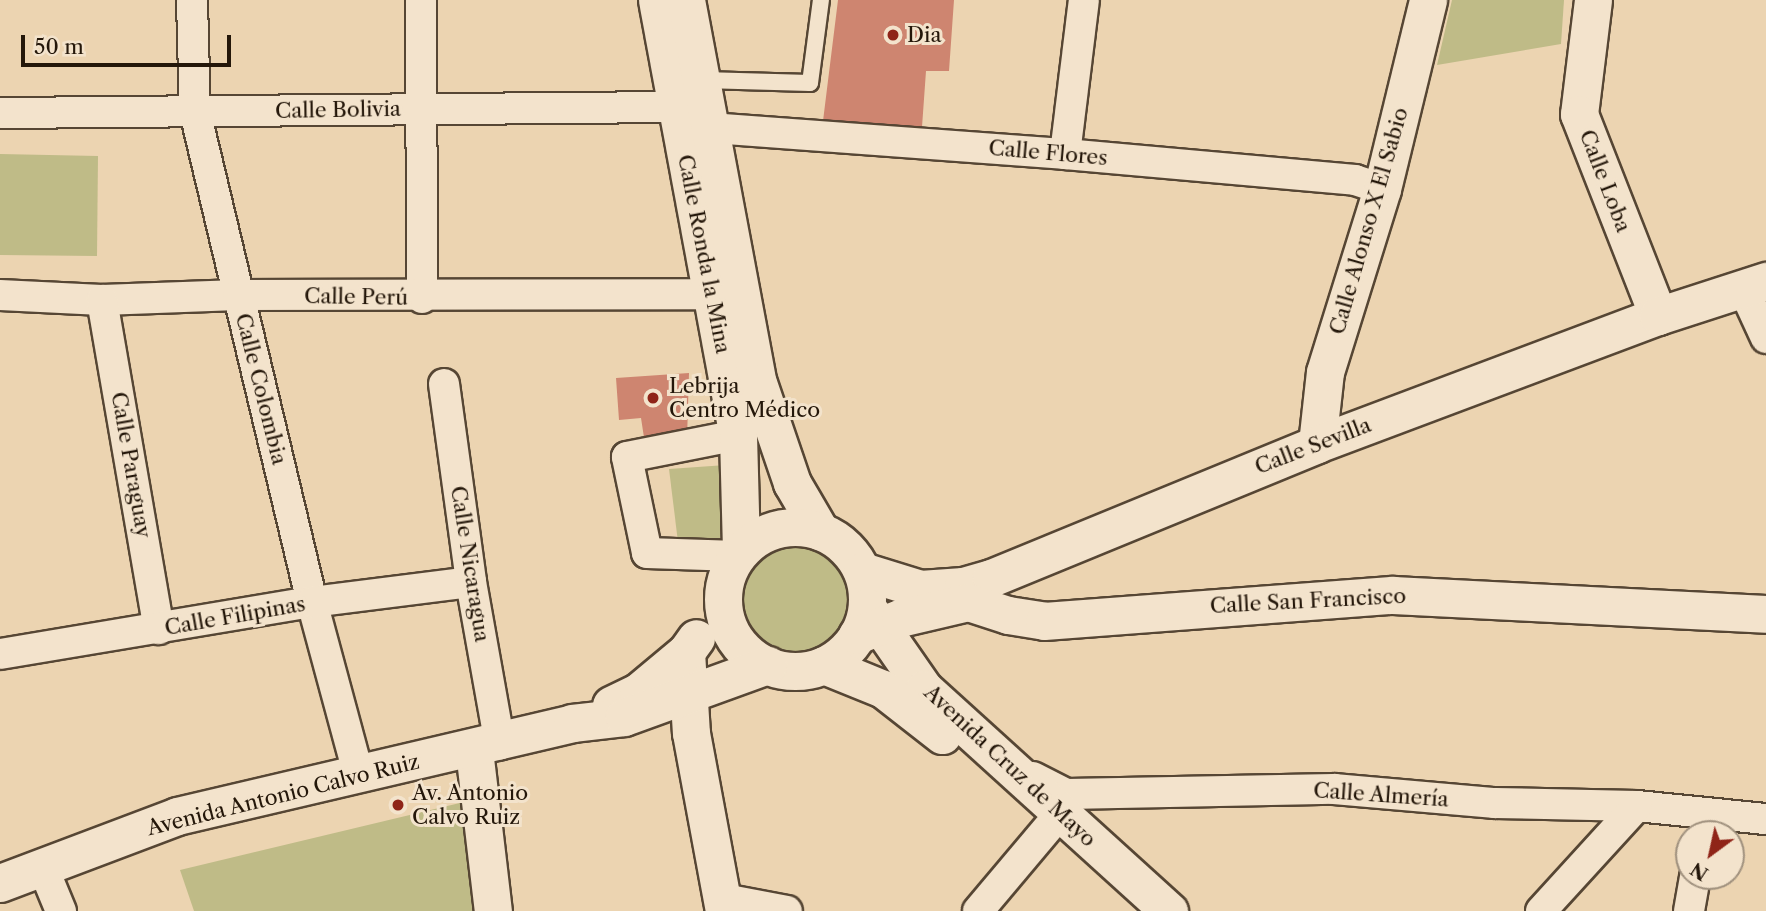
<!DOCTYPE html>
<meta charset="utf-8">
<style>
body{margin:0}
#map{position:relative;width:1766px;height:911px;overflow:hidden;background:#ecd4b1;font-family:"Libre Caslon Text",serif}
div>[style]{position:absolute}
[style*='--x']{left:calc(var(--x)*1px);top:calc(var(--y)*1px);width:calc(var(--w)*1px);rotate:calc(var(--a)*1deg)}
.green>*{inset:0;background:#bfbb87}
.round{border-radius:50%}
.building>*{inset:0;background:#ce8570}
.roads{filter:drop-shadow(2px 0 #564634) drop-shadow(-2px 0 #564634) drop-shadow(0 2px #564634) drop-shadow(0 -2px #564634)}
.service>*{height:16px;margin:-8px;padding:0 8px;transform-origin:8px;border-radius:8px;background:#f3e3cc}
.minor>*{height:30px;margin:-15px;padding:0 15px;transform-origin:15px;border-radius:15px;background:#f3e3cc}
.tertiary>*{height:37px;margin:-18.5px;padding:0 18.5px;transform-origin:18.5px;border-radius:18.5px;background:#f3e3cc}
.tertiary>.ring{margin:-18.5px;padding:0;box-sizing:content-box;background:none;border:37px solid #f3e3cc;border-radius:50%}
.dots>*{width:19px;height:19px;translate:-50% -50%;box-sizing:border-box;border:4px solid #f3e3cc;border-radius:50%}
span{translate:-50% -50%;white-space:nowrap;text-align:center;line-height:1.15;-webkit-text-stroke:6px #f3e3cc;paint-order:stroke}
.poi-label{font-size:21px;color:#24170a}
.left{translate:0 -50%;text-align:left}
.street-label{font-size:21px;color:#24170a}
.north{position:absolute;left:1675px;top:820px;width:70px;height:70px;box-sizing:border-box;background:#f3e3cc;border:2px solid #a0917e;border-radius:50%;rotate:213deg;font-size:19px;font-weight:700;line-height:28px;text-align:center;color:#24170a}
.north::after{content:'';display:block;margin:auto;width:24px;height:32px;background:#8f2418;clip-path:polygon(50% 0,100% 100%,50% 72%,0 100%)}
.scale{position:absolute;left:21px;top:35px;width:210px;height:32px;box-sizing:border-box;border:4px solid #24170a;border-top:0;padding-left:9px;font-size:21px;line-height:24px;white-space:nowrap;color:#24170a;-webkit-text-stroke:5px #f3e3cc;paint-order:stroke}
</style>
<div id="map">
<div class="green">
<div style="clip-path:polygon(1452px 0,1564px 0,1561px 44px,1437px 65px)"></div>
<div style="clip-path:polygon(0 154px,98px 156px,97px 256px,0 255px)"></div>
<div style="clip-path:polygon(726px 465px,720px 538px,678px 542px,669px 469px)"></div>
<div class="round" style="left:740px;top:545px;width:110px;height:110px"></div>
<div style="clip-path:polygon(464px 802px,481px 911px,194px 911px,180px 870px)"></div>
</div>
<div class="building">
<div style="clip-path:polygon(838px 0,954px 0,949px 71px,926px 71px,922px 127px,823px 121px)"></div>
<div style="clip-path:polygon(689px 373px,687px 439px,645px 444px,641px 418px,619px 420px,616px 378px)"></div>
</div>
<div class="roads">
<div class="service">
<div style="--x:703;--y:80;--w:107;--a:1.6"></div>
<div style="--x:810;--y:83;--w:84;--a:-82.5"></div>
</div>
<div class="minor">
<div style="--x:192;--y:0;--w:112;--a:88.5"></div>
<div style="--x:195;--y:112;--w:504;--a:76.57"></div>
<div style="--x:312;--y:602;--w:177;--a:74.9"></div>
<div style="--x:421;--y:0;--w:298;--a:89.8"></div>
<div style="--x:0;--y:113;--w:676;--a:-0.51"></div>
<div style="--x:711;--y:128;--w:355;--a:4.2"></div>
<div style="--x:1065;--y:154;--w:291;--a:5.1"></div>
<div style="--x:1355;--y:180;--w:28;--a:18"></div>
<div style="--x:1065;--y:154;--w:155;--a:-83"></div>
<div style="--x:1743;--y:288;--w:55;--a:65.3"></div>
<div style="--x:0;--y:295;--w:102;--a:2.8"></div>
<div style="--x:102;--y:300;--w:136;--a:-2.1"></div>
<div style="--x:238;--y:295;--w:473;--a:-0.1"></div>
<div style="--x:102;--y:300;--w:334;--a:80.2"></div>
<div style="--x:444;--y:384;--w:200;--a:82.2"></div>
<div style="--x:471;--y:582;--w:165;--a:79.9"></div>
<div style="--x:737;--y:556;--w:90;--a:-178.1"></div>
<div style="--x:647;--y:553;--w:98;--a:-101.8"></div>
<div style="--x:627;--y:457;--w:113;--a:-11.2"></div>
<div style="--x:0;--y:654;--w:316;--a:-9.5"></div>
<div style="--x:312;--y:602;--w:160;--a:-7.2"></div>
<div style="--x:1033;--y:777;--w:38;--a:27"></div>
<div style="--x:1067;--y:794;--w:267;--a:-1.1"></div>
<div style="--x:1334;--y:789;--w:162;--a:5"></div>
<div style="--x:1495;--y:803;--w:142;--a:1.2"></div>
<div style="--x:1637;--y:806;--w:130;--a:5.8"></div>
<div style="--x:42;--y:865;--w:50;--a:67.6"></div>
<div style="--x:724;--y:899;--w:64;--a:10.8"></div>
<div style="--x:978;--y:911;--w:109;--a:-49.9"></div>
<div style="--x:1541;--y:911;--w:142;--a:-47.6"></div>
<div style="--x:1689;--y:911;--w:36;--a:-80"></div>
</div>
<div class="tertiary">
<div style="--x:657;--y:0;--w:442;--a:79.5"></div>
<div style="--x:738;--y:435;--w:115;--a:88.5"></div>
<div style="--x:686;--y:0;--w:390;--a:79.4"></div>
<div style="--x:758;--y:383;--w:106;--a:71.2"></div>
<div style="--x:792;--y:483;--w:56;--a:59.7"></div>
<div style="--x:1593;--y:0;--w:115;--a:97"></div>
<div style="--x:1579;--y:114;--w:217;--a:68.6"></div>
<div style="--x:1317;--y:444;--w:72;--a:-83.7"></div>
<div style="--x:1325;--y:372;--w:192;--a:-72.7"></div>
<div style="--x:1382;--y:189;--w:195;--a:-76.3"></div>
<div class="ring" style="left:723px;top:527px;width:107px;height:107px"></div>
<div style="--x:862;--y:571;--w:61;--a:17.2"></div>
<div style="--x:920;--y:589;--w:43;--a:-4"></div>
<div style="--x:963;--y:586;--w:29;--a:-16"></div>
<div style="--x:991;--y:578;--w:352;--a:-22.3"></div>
<div style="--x:1317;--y:444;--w:364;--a:-20.6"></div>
<div style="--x:1658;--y:316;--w:114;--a:-18"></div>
<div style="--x:867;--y:607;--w:100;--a:55.2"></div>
<div style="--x:924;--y:689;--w:331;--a:42.2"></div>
<div style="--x:857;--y:635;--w:46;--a:-21.6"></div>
<div style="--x:900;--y:618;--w:70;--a:-13.2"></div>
<div style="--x:968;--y:602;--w:42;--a:18"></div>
<div style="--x:1008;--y:615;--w:36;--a:9"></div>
<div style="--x:1044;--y:621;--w:350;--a:-4.3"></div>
<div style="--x:1393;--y:595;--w:373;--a:2.9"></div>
<div style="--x:686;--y:652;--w:81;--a:86.5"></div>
<div style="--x:691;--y:733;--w:181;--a:79.5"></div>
<div style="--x:824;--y:665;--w:64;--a:22.1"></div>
<div style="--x:883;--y:689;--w:75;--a:37.9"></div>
<div style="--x:611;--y:705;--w:30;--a:-26"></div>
<div style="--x:638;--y:692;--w:62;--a:-39.8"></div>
<div style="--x:686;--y:652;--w:17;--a:-54"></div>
<div style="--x:474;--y:750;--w:162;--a:83.3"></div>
<div style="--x:0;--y:883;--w:189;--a:-20.7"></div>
<div style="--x:177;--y:816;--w:406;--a:-13.2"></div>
<div style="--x:572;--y:723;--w:52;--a:-6.6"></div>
<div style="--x:624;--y:717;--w:153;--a:-19.9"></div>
</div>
</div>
<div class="dots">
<div style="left:893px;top:35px;background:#8f2418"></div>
<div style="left:653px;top:398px;background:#8f2418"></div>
<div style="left:398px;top:805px;background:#8f2418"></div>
</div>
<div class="poi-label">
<span class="left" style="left:907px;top:35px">Dia</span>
<span class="left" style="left:669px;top:398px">Lebrija<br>Centro Médico</span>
<span class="left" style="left:412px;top:805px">Av. Antonio<br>Calvo Ruiz</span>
</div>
<div class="street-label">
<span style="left:338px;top:110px;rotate:-1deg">Calle Bolivia</span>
<span style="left:1048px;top:153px;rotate:5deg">Calle Flores</span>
<span style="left:1605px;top:181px;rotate:69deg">Calle Loba</span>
<span style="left:1369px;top:221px;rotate:-74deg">Calle Alonso X El Sabio</span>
<span style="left:704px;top:254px;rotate:79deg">Calle Ronda la Mina</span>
<span style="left:356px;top:297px;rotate:1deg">Calle Perú</span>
<span style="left:261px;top:389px;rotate:76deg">Calle Colombia</span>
<span style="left:1313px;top:446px;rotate:-21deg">Calle Sevilla</span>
<span style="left:131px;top:465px;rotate:80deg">Calle Paraguay</span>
<span style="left:470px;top:564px;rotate:81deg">Calle Nicaragua</span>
<span style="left:1308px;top:601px;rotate:-3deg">Calle San Francisco</span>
<span style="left:235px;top:616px;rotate:-10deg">Calle Filipinas</span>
<span style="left:1010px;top:766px;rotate:43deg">Avenida Cruz de Mayo</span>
<span style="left:283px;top:795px;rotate:-14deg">Avenida Antonio Calvo Ruiz</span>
<span style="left:1381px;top:795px;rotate:4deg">Calle Almería</span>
</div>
<div class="north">N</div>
<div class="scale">50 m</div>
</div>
